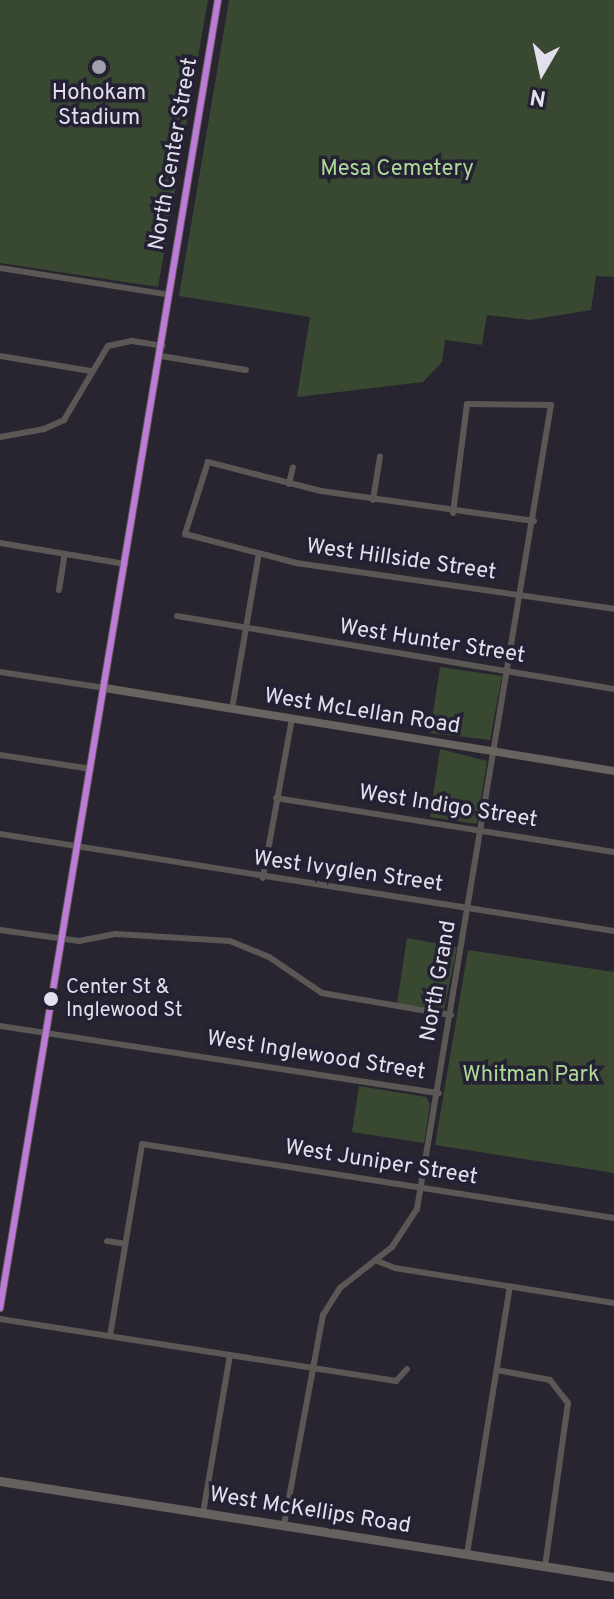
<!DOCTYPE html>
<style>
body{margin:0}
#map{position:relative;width:614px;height:1599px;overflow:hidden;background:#282530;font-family:Overpass,sans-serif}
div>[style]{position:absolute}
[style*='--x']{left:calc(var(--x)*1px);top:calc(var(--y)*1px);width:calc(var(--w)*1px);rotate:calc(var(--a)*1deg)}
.green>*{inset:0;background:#384831}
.street>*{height:6px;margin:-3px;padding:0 3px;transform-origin:3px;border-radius:3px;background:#5b5754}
.secondary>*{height:8px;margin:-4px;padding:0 4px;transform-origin:4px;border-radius:4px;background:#68635e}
.primary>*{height:9px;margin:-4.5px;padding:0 4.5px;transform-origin:4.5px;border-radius:4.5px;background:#66615e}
.bus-1>*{height:6px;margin:-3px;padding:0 3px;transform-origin:3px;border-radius:3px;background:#bd7bd9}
.dots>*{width:22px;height:22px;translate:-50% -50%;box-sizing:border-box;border:4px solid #252134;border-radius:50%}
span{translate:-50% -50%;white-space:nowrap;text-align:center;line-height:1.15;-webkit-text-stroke:7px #252134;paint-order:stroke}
.bus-label{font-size:20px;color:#e2e0ed}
.left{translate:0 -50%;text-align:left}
.poi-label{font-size:22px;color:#e2e0ed}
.street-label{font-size:22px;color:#e2e0ed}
.park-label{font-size:22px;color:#add997}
.north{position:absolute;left:502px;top:32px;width:80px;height:80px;-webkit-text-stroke:6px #252134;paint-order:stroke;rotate:189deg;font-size:22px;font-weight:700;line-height:32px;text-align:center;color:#e2e0ed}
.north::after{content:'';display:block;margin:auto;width:28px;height:36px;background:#e2e0ed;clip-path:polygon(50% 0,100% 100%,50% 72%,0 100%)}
</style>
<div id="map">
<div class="green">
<div style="clip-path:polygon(0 0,208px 0,158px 287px,0 263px)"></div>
<div style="clip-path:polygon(229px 0,614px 0,614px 277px,596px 276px,591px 310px,530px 320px,487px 315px,482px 345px,445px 340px,442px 362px,423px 382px,297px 397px,310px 317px,179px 296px)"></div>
<div style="clip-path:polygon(440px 667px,502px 676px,490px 740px,430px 733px)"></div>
<div style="clip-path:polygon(440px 749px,487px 761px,477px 824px,430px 817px)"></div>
<div style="clip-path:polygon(407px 938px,457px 947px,444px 1010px,397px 1003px)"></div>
<div style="clip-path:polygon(468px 950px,614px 972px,614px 1173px,435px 1145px)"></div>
<div style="clip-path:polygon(359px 1086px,426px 1097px,430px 1104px,424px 1143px,352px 1132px)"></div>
</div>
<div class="street">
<div style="--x:0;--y:268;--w:172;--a:9"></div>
<div style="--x:0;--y:356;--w:92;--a:9.4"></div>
<div style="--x:161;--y:356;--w:86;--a:9.4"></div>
<div style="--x:0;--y:437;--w:45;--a:-10.3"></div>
<div style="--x:44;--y:429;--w:22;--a:-24"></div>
<div style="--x:64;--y:420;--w:86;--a:-59.3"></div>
<div style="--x:108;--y:346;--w:25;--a:-12"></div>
<div style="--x:132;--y:341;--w:31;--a:9"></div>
<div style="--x:289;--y:484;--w:17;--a:-77"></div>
<div style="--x:373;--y:500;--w:44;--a:-80.8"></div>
<div style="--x:534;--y:521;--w:215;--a:-172"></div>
<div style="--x:321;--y:491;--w:117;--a:-165.6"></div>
<div style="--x:208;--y:462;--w:76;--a:107.7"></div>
<div style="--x:185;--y:534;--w:115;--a:14.6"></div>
<div style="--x:296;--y:563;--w:321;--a:8.2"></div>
<div style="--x:0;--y:543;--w:127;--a:9.5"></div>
<div style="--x:59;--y:590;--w:36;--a:-81"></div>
<div style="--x:177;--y:616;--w:443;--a:9.5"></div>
<div style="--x:0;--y:672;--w:106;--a:8.7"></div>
<div style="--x:232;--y:709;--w:158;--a:-80.2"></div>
<div style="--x:0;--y:755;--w:92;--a:8.7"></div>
<div style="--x:276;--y:798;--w:342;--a:9.1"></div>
<div style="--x:0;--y:834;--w:622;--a:8.98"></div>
<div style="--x:263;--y:878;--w:163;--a:-79.7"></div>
<div style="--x:0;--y:930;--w:80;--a:7.9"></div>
<div style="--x:79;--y:941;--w:38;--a:-11"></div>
<div style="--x:116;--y:934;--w:114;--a:3.5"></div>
<div style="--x:230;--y:941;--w:42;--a:22.3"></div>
<div style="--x:269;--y:957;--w:64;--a:34.2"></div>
<div style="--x:322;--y:993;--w:131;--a:9.7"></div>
<div style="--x:0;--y:1026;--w:444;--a:8.7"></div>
<div style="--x:107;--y:1241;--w:18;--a:9"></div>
<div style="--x:375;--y:1260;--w:22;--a:22"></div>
<div style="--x:395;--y:1268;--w:222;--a:9.1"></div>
<div style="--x:0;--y:1319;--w:401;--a:8.9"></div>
<div style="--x:396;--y:1381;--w:16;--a:-47"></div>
<div style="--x:110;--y:1336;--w:195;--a:-80.5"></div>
<div style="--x:142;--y:1144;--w:478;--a:8.9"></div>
<div style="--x:497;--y:1370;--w:54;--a:10.7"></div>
<div style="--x:550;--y:1380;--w:29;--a:52"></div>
<div style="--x:568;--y:1403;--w:165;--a:98"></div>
<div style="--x:203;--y:1513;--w:160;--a:-80.3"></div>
<div style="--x:284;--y:1525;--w:214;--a:-79.5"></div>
<div style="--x:323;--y:1315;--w:32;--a:-58"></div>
<div style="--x:340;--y:1288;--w:66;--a:-38.3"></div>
<div style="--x:392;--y:1247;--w:45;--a:-56.7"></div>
<div style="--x:417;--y:1209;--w:815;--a:-80.54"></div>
<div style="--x:551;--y:405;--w:84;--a:-179.3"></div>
<div style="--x:467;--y:404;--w:110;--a:97.3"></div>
<div style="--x:467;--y:1554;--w:270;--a:-80.9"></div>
</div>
<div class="secondary">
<div style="--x:105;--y:688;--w:516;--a:9.26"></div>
<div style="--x:0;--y:1308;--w:1326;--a:-80.54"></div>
</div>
<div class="primary">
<div style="--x:0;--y:1481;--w:621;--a:8.89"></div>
</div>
<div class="bus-1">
<div style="--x:0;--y:1308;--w:1326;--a:-80.54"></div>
</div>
<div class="dots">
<div style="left:99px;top:67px;background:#a19fab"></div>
<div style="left:51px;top:999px;background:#e2e0ed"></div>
</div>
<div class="bus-label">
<span class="left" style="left:66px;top:1000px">Center St &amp;<br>Inglewood St</span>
</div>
<div class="poi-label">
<span style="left:99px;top:106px">Hohokam<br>Stadium</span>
</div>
<div class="street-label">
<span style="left:174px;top:154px;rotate:-80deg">North Center Street</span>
<span style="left:401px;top:560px;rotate:8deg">West Hillside Street</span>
<span style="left:432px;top:642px;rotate:9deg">West Hunter Street</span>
<span style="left:362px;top:712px;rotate:9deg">West McLellan Road</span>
<span style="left:448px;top:807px;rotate:9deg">West Indigo Street</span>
<span style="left:348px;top:872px;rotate:8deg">West Ivyglen Street</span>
<span style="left:439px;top:981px;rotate:-80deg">North Grand</span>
<span style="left:316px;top:1056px;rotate:9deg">West Inglewood Street</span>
<span style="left:381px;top:1163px;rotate:9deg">West Juniper Street</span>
<span style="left:310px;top:1511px;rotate:9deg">West McKellips Road</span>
</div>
<div class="park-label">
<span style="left:397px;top:170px">Mesa Cemetery</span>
<span style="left:531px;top:1076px">Whitman Park</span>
</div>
<div class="north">N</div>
</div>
